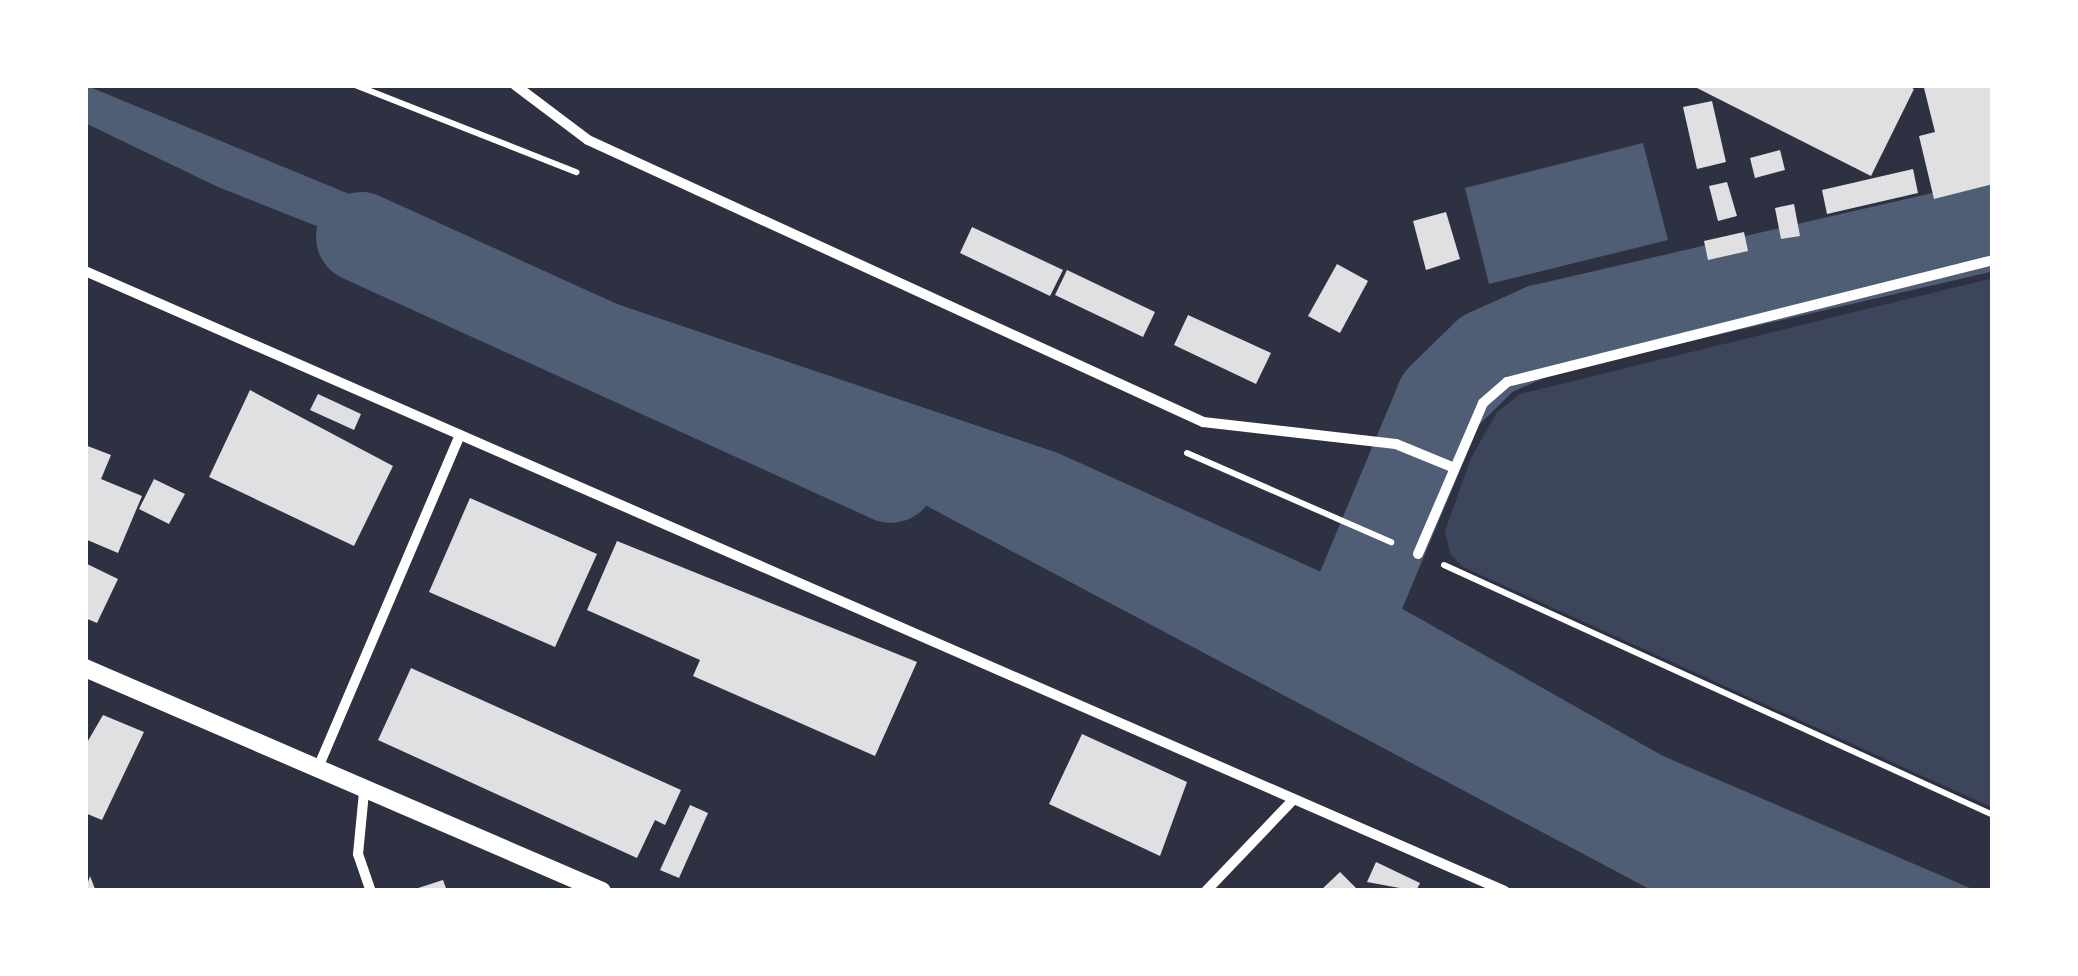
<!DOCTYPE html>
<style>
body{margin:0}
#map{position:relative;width:2078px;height:976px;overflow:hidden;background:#2d3142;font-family:"Fira Sans Condensed",sans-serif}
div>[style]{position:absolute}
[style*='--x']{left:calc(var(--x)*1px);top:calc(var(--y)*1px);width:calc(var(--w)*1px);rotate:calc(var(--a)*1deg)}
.green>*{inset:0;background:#3c4559}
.water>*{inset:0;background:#4f5d75}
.river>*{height:90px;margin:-45px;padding:0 45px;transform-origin:45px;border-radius:45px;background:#4f5d75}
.building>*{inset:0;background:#e0e0e3}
.path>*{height:6px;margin:-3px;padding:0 3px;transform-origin:3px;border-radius:3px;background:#fff}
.minor>*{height:10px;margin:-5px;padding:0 5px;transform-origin:5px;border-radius:5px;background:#fff}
.tertiary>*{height:18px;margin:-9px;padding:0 9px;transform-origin:9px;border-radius:9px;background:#fff}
span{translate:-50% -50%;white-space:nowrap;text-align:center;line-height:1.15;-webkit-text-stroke:9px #fff;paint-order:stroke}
.frame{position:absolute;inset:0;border:88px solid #fff;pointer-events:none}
</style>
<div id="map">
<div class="green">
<div style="clip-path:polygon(1993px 278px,1993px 808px,1463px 567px,1450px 554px,1445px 531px,1471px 458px,1497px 412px,1520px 394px)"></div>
</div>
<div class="water">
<div style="clip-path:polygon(85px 85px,611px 302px,1058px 453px,1401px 608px,1663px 756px,1977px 891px,1653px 891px,640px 354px,218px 187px,85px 123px)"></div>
<div style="clip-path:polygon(1643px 143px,1668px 240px,1489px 284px,1465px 188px)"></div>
</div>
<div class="river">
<div style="--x:361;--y:237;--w:582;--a:24.45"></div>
<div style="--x:1329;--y:667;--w:290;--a:-67.3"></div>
<div style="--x:1441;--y:399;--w:64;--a:-44.4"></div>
<div style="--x:1487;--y:354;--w:61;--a:-24.1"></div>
<div style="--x:1543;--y:329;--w:462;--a:-13"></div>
</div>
<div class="building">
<div style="clip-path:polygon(1691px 85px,1906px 85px,1914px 89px,1871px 176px)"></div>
<div style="clip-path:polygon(1993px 85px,1993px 184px,1934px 199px,1919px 136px,1935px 132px,1924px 88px)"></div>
<div style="clip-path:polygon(1712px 101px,1726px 162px,1697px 169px,1683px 107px)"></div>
<div style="clip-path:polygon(1780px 150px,1785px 170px,1755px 178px,1750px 158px)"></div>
<div style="clip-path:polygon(1913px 169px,1918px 193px,1827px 214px,1822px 190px)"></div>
<div style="clip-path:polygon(1727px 182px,1737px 216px,1718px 221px,1709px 186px)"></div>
<div style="clip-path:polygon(1794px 204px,1800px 236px,1781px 239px,1775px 208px)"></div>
<div style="clip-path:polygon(1446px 212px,1460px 259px,1426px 270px,1413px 221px)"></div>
<div style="clip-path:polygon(972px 227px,1063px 270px,1050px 296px,960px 253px)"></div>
<div style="clip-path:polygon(1744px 232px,1748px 251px,1708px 260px,1704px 241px)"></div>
<div style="clip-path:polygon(1337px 264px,1368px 281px,1340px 333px,1308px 316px)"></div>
<div style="clip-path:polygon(1067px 270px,1155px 312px,1143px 337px,1055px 295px)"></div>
<div style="clip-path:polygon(1188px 315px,1271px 353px,1256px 384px,1174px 345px)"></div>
<div style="clip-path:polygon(250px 390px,393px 466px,354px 546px,209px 477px)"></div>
<div style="clip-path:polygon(318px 394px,361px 414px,354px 430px,310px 410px)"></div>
<div style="clip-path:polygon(85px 445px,111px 455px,101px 479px,142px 496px,118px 553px,85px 539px)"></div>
<div style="clip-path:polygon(154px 479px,185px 494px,169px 524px,139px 509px)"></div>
<div style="clip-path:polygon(470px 498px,597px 554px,555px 647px,429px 592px)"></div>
<div style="clip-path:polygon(617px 541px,917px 662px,875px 756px,693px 676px,700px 660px,587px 610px)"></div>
<div style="clip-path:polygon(85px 563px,118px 579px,97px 623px,85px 618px)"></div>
<div style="clip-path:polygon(411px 668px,681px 790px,665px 825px,655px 820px,637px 858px,378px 740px)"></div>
<div style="clip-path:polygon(103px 715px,144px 732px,102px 820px,85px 813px,85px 746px)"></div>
<div style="clip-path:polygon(1082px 734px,1187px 782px,1160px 856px,1049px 804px)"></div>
<div style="clip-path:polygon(690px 805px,708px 813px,679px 878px,660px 870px)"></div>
<div style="clip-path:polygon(1376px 862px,1420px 883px,1416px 891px,1367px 882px)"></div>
<div style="clip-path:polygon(1340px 872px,1359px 891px,1320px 891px)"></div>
<div style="clip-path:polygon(90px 876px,95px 889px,109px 891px,85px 891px)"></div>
<div style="clip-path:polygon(443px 880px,447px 891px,412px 891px,412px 890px)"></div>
</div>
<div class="path">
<div style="--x:355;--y:85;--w:238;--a:21.5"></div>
<div style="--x:1187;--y:453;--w:223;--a:23.6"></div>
<div style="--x:1444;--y:565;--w:603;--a:24.48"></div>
</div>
<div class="minor">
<div style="--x:515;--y:85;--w:91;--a:37"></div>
<div style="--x:588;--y:140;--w:677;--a:24.63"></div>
<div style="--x:1203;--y:422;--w:194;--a:6.5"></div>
<div style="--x:1396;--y:444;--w:61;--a:22.3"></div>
<div style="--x:85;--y:271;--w:1549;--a:23.59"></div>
<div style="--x:1418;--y:554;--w:164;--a:-66.7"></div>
<div style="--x:1483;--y:403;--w:32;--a:-41"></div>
<div style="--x:1507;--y:382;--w:501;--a:-14.09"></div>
<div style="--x:317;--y:770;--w:364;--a:-66.9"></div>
<div style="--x:364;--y:792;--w:62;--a:95.5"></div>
<div style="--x:358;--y:854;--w:39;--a:71"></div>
<div style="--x:1206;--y:891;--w:126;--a:-46.3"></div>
</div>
<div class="tertiary">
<div style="--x:85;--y:668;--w:563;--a:23.33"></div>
</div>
<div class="frame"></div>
</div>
